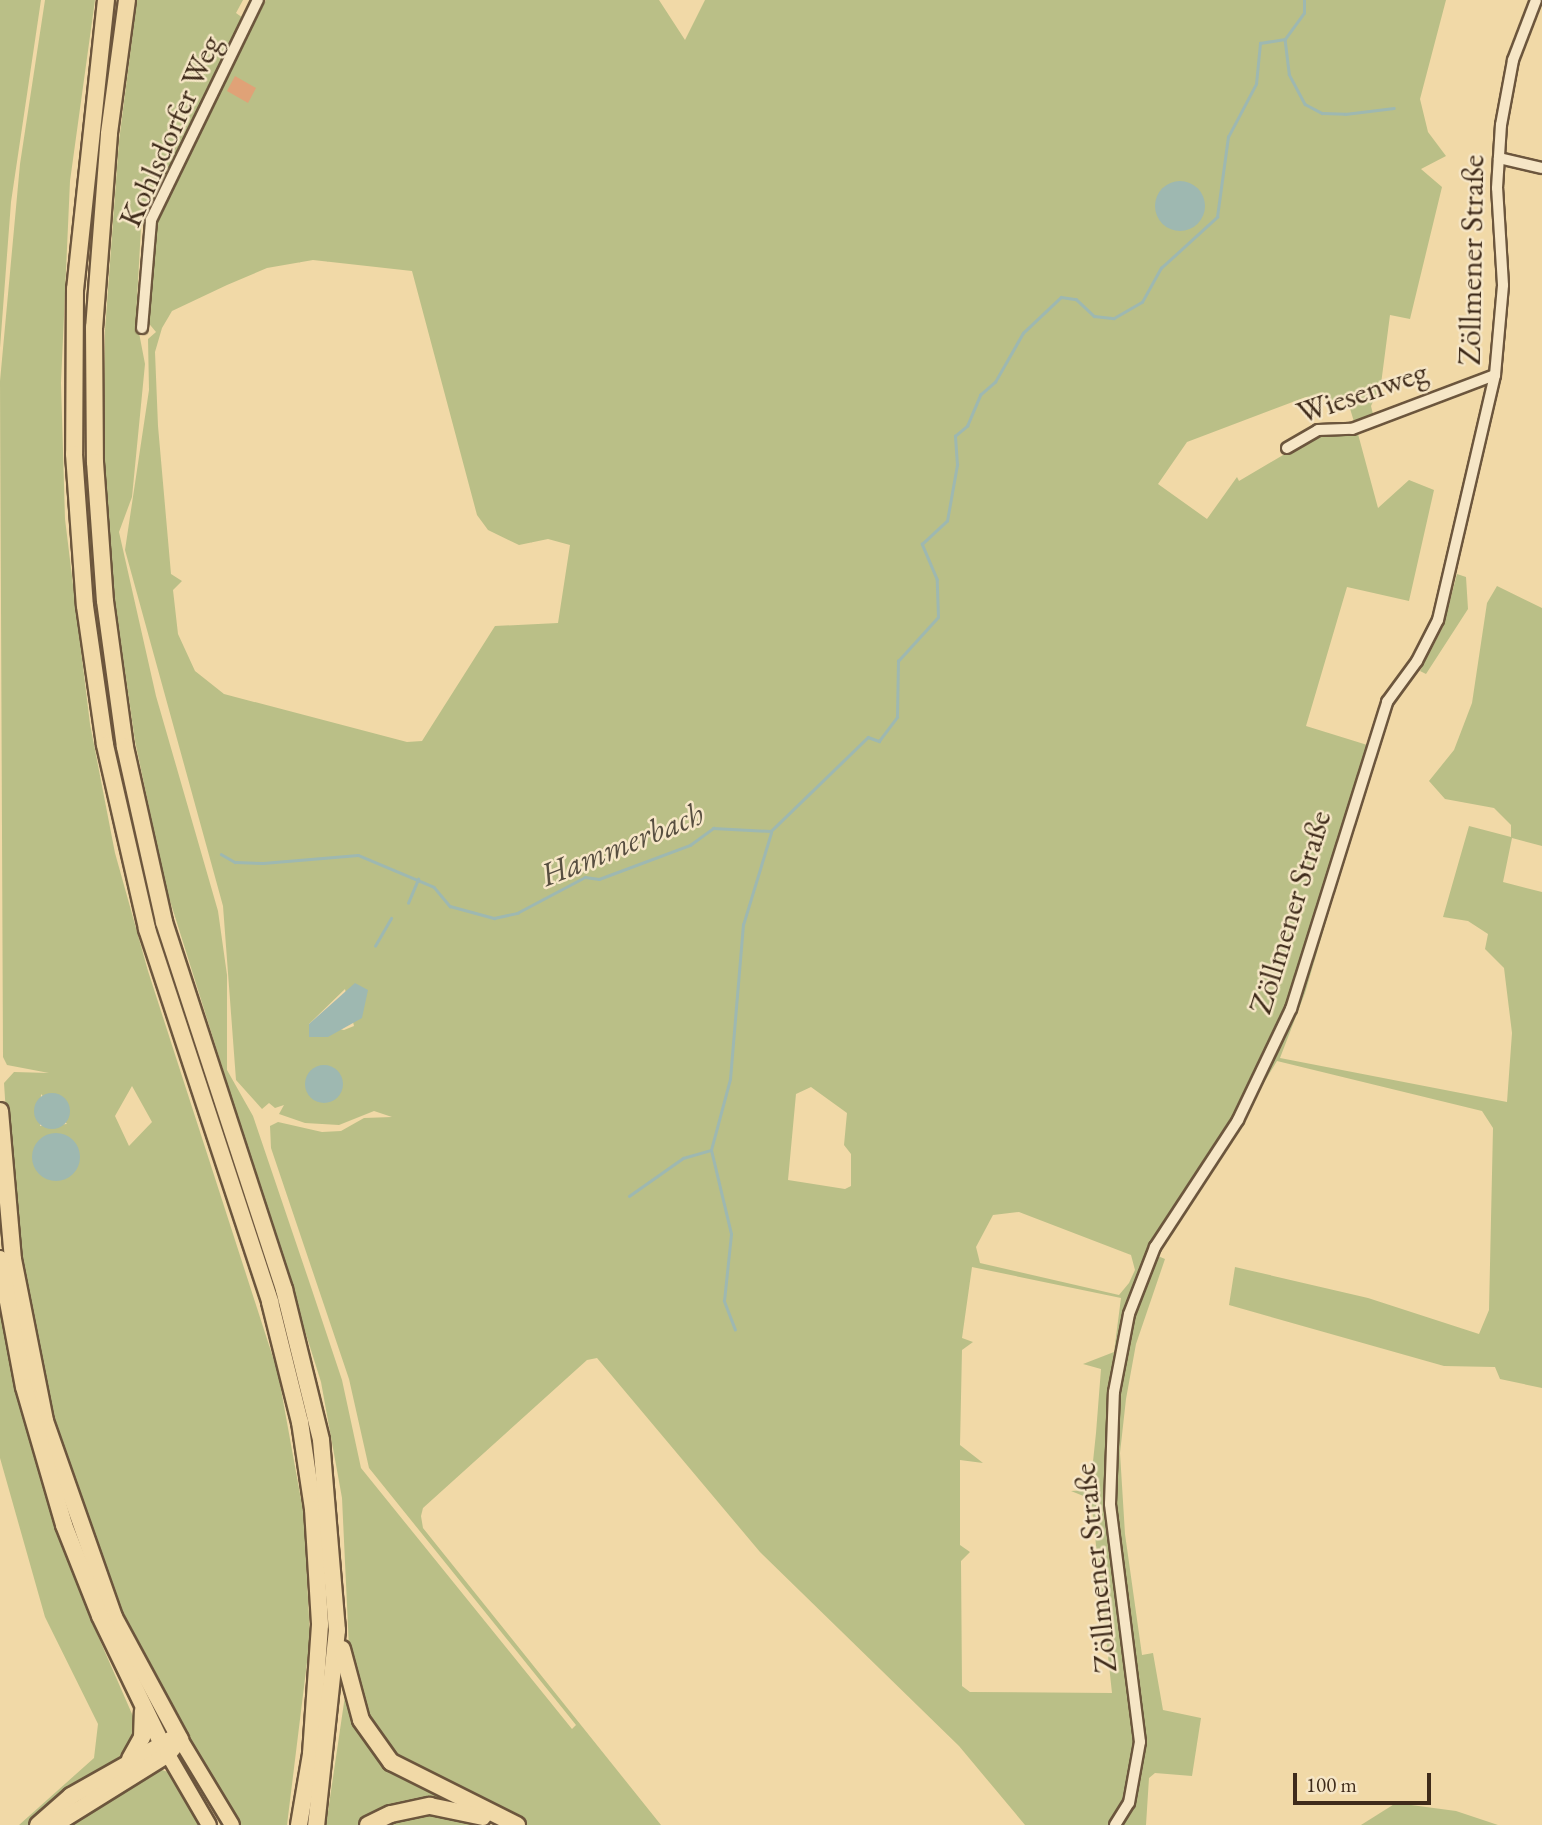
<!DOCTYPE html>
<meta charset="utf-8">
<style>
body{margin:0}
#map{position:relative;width:1542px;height:1825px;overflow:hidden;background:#f1d9a7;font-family:"EB Garamond",serif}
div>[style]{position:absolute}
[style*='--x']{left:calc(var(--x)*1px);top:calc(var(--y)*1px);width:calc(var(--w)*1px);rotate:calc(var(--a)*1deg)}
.green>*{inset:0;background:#babf87}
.water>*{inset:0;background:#9eb8b1}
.round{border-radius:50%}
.stream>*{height:2.5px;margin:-1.25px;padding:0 1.25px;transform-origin:1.25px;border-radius:1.25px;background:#9eb8b1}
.building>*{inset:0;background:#e0a277}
.roads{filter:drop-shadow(2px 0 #6c563d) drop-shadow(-2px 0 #6c563d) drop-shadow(0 2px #6c563d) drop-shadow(0 -2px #6c563d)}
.minor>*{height:10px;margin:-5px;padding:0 5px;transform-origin:5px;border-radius:5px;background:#f6e6c6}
.major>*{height:14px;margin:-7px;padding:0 7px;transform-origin:7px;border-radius:7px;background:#f1d9a7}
.highway>*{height:16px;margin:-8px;padding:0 8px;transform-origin:8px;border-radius:8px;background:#f1d9a7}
span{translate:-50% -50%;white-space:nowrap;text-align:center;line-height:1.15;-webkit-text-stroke:5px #f6e6c6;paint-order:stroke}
.street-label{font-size:32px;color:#3f2b1a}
.water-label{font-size:33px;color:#574e40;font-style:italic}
.scale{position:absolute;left:1293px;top:1773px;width:138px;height:32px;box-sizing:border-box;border:4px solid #3f2b1a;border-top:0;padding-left:9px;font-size:21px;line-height:24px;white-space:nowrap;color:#3f2b1a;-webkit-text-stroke:5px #f6e6c6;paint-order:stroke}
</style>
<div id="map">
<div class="green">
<div style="clip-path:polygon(0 0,41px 0,11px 202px,0 348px)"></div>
<div style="clip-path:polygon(evenodd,45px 0,95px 0,70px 181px,61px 383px,65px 519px,90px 724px,115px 853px,148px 971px,278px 1373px,304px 1516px,310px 1638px,287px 1825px,240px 1825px,144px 1663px,106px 1584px,53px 1425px,12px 1205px,4px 1083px,14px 1072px,49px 1073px,7px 1065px,3px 1057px,0 381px,20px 164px,45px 0,132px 1086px,152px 1122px,129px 1146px,115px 1116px,132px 1086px,45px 0,41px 1094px,67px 1124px,40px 1126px,41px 1094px)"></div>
<div style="clip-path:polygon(evenodd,137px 0,243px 0,236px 13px,243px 18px,141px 228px,136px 317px,145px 364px,132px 497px,119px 532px,156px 696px,218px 911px,227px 975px,227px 1070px,253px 1116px,311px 1287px,342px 1380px,361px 1468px,572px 1729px,576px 1725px,369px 1468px,349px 1379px,271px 1148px,270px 1126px,278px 1122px,322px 1132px,341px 1131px,364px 1118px,392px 1117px,374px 1111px,339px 1125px,305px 1123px,279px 1114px,284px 1105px,275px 1108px,269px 1103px,262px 1109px,236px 1080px,223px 906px,125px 550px,149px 390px,148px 339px,156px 332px,146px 320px,151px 234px,235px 62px,266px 0,659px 0,685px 40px,705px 0,1446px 0,1420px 99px,1428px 132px,1446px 156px,1421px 169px,1442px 187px,1410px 319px,1390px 315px,1381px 384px,1371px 406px,1374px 418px,1355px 425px,1348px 402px,1306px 397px,1187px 442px,1158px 484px,1207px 519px,1237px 477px,1239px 481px,1317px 435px,1358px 434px,1378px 508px,1409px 480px,1434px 490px,1409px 601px,1347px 587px,1306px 726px,1377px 748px,1305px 993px,1280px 1058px,1507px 1102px,1512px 1033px,1504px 968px,1485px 949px,1488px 934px,1468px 921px,1443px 917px,1469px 826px,1511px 837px,1511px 825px,1494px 808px,1445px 799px,1429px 781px,1454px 750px,1472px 703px,1487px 603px,1497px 586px,1542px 608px,1542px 846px,1512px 838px,1503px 882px,1542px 892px,1542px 1388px,1500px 1379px,1495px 1367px,1444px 1366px,1229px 1305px,1235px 1267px,1368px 1298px,1479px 1334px,1489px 1310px,1493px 1128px,1482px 1111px,1277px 1061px,1158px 1256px,1165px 1259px,1136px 1344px,1126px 1399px,1120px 1453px,1125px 1534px,1142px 1655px,1153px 1653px,1163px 1710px,1201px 1718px,1192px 1776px,1155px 1773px,1149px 1778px,1146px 1825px,1025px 1825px,959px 1746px,760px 1552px,597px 1358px,587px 1360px,423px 1508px,421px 1516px,423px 1528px,661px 1825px,523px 1825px,405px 1767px,370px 1728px,349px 1648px,342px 1498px,321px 1382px,166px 888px,135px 741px,115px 602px,104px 463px,105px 330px,119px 141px,137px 0,313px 260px,412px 271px,477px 515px,488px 530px,519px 545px,548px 539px,570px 545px,558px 623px,495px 626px,422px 741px,407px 742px,224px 694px,195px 671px,178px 634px,173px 590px,182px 581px,171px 574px,158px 426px,155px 352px,162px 328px,172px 311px,227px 285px,267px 268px,313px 260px,137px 0,345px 989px,354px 1026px,344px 1030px,309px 1024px,345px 989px,137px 0,811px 1087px,847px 1113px,844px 1145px,851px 1154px,851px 1186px,845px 1189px,788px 1180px,796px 1094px,811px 1087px,137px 0,1019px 1212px,1131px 1255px,1135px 1270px,1129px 1283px,1119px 1295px,980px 1263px,976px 1247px,993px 1215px,1019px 1212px,137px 0,972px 1267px,1121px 1298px,1114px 1352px,1083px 1364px,1101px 1369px,1096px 1433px,1090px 1490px,1071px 1491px,1091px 1499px,1112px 1693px,970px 1692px,962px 1686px,961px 1561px,970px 1552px,960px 1545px,960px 1460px,983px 1463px,960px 1445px,962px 1350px,973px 1342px,962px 1338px,972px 1267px)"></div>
<div style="clip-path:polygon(1457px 574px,1466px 577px,1468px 609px,1426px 674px,1420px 671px,1443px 627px)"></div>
<div style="clip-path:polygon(0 1293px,91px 1620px,139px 1730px,125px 1757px,30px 1825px,19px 1825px,94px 1758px,98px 1724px,45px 1617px,0 1458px)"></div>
<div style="clip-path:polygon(346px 1689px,400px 1774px,468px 1805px,360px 1825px,326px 1825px)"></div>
<div style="clip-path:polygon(159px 1769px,171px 1773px,203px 1825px,63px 1825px)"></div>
<div style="clip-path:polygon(1396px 1803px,1456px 1811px,1498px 1825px,1361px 1825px)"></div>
<div style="clip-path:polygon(427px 1813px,471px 1820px,485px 1825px,388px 1825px,400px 1817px)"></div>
</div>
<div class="water">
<div class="round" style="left:1155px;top:181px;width:50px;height:50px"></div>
<div style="clip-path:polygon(355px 983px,368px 990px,362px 1018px,328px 1037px,309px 1037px,309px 1024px)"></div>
<div class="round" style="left:305px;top:1065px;width:38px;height:38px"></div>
<div class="round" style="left:34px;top:1093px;width:36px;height:36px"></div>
<div class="round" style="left:32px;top:1133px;width:48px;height:48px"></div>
</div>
<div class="stream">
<div style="--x:1285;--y:39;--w:35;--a:83"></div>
<div style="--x:1289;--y:74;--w:34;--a:62"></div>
<div style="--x:1305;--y:104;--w:19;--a:28"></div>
<div style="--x:1322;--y:113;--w:23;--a:2"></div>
<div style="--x:1345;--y:114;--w:49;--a:-7"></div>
<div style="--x:221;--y:854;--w:16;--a:30"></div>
<div style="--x:235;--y:862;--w:28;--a:2"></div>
<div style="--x:263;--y:863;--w:95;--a:-4.8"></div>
<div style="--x:358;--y:855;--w:82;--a:22.8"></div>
<div style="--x:434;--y:887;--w:25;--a:50"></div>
<div style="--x:450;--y:906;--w:46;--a:15.3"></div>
<div style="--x:494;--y:918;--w:24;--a:-12"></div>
<div style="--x:517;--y:913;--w:77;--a:-27.9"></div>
<div style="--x:585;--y:877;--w:14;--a:8"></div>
<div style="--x:599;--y:879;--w:97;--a:-20.5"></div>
<div style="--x:690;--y:845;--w:29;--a:-36"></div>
<div style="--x:713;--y:828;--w:58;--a:3"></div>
<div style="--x:771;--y:831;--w:135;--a:-44.1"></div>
<div style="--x:868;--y:737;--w:12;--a:20"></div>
<div style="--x:879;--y:741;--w:30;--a:-53"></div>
<div style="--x:897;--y:717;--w:56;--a:-89"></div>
<div style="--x:898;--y:661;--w:59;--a:-47.7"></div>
<div style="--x:938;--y:617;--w:37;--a:-92"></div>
<div style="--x:937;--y:580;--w:39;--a:-113"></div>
<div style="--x:922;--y:544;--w:34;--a:-43"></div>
<div style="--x:947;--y:521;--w:57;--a:-79.9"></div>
<div style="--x:957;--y:465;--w:29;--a:-94"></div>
<div style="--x:955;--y:436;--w:16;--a:-40"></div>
<div style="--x:967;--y:426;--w:34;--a:-67"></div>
<div style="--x:980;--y:395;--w:20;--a:-41"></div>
<div style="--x:995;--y:382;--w:56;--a:-60.3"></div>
<div style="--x:1023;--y:333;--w:52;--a:-43.5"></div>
<div style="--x:1061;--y:297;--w:15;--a:8"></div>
<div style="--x:1076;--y:299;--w:25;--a:43"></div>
<div style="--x:1094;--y:316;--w:20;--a:6"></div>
<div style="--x:1114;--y:318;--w:32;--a:-30"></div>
<div style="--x:1142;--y:302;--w:39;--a:-61"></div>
<div style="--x:1161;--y:268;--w:76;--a:-42.3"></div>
<div style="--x:1217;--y:217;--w:81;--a:-82.2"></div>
<div style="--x:1228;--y:137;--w:60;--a:-62.2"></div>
<div style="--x:1256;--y:84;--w:41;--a:-84.4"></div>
<div style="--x:1260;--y:43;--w:25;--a:-9"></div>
<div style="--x:1285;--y:39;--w:32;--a:-54"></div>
<div style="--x:1304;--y:13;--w:13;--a:-90"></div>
<div style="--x:408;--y:903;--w:26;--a:-67"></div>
<div style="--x:375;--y:946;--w:32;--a:-60"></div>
<div style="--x:629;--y:1196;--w:66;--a:-35.1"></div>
<div style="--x:683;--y:1158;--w:29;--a:-16"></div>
<div style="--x:735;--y:1330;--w:31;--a:-111"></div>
<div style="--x:724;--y:1301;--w:67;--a:-84"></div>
<div style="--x:731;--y:1234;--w:86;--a:-103.4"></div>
<div style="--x:711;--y:1150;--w:73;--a:-75"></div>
<div style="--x:730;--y:1079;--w:155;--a:-85.2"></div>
<div style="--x:743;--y:925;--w:96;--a:-73.1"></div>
</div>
<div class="building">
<div style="clip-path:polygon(235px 76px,256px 88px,248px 103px,227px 91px)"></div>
</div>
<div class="roads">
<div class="minor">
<div style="--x:1499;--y:158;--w:44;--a:13.1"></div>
<div style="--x:142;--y:328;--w:108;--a:-85.2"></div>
<div style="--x:151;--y:220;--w:245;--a:-64.1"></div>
<div style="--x:1287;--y:448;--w:36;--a:-30"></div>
<div style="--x:1318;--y:430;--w:34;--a:-2"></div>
<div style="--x:1352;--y:429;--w:153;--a:-20.7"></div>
<div style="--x:1115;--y:1825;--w:26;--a:-58"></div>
<div style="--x:1129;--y:1803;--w:62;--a:-79.8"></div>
<div style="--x:1140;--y:1742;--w:240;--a:-97.2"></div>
<div style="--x:1110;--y:1504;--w:112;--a:-88"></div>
<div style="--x:1114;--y:1392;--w:79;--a:-79.1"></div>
<div style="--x:1129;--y:1314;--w:72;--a:-68.8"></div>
<div style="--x:1155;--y:1247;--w:152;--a:-56.8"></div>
<div style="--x:1238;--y:1120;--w:123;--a:-64.5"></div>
<div style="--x:1291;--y:1009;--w:322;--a:-72.6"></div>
<div style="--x:1387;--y:702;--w:51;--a:-53.8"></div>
<div style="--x:1417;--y:661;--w:46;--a:-62.9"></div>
<div style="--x:1438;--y:620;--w:252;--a:-76.9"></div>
<div style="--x:1495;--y:375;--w:90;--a:-84.9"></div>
<div style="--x:1503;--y:285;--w:97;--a:-93.5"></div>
<div style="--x:1497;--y:188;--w:63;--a:-86.4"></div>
<div style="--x:1501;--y:125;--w:66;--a:-79.5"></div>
<div style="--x:1513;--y:60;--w:64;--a:-69"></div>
</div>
<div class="major">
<div style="--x:180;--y:1739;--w:100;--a:58.8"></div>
<div style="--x:163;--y:1746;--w:91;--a:59.8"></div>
</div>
<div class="highway">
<div style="--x:106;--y:0;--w:291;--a:96.1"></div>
<div style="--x:75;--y:289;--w:165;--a:90.3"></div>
<div style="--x:74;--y:454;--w:152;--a:85.9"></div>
<div style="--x:85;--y:606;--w:140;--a:81.8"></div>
<div style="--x:105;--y:745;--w:189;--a:77.1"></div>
<div style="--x:147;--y:929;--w:393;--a:71.7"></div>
<div style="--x:270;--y:1302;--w:124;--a:76"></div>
<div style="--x:300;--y:1422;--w:88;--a:81.5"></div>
<div style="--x:313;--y:1509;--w:116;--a:86.5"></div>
<div style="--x:320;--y:1625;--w:129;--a:94"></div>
<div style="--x:311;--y:1754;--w:72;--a:99.6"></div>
<div style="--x:127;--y:0;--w:135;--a:97.7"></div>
<div style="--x:109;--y:134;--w:194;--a:94.4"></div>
<div style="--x:94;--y:327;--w:135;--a:89.6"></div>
<div style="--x:95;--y:462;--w:139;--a:85.9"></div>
<div style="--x:105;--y:601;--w:147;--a:82.2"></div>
<div style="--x:125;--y:747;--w:179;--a:77.4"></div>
<div style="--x:164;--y:922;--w:386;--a:71.9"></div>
<div style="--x:284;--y:1289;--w:155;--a:76.2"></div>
<div style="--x:321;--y:1440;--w:191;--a:85.2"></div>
<div style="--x:337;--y:1630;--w:196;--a:96.1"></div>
<div style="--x:0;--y:1111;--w:149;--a:85"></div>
<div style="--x:13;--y:1259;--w:165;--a:78.8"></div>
<div style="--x:45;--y:1421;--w:208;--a:70.6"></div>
<div style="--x:114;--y:1617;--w:139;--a:61.6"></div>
<div style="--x:0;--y:1259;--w:130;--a:79.4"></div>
<div style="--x:24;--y:1387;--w:144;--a:73.8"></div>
<div style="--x:64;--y:1525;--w:98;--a:68.4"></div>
<div style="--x:100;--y:1616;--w:140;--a:64.2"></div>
<div style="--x:342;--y:1649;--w:73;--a:75"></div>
<div style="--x:361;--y:1720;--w:52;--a:54.5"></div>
<div style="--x:391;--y:1762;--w:141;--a:26.6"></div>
<div style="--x:130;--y:1759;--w:25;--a:-61"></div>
<div style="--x:142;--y:1737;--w:26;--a:-88"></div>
<div style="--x:38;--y:1825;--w:44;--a:-41.3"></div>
<div style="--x:71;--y:1796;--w:114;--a:-29.5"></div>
<div style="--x:54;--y:1825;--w:134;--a:-31.9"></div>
<div style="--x:168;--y:1754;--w:19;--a:-51"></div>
<div style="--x:368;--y:1825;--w:25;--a:-26"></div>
<div style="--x:391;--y:1814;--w:40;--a:-12"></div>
<div style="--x:430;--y:1806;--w:54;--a:11.7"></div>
</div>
</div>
<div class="street-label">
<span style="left:170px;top:131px;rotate:-66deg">Kohlsdorfer Weg</span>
<span style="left:1471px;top:260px;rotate:-89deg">Zöllmener Straße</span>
<span style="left:1362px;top:392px;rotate:-19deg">Wiesenweg</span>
<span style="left:1290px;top:912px;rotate:-73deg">Zöllmener Straße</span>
<span style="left:1095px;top:1568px;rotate:-96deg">Zöllmener Straße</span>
</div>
<div class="water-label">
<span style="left:622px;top:844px;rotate:-22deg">Hammerbach</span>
</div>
<div class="scale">100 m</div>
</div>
